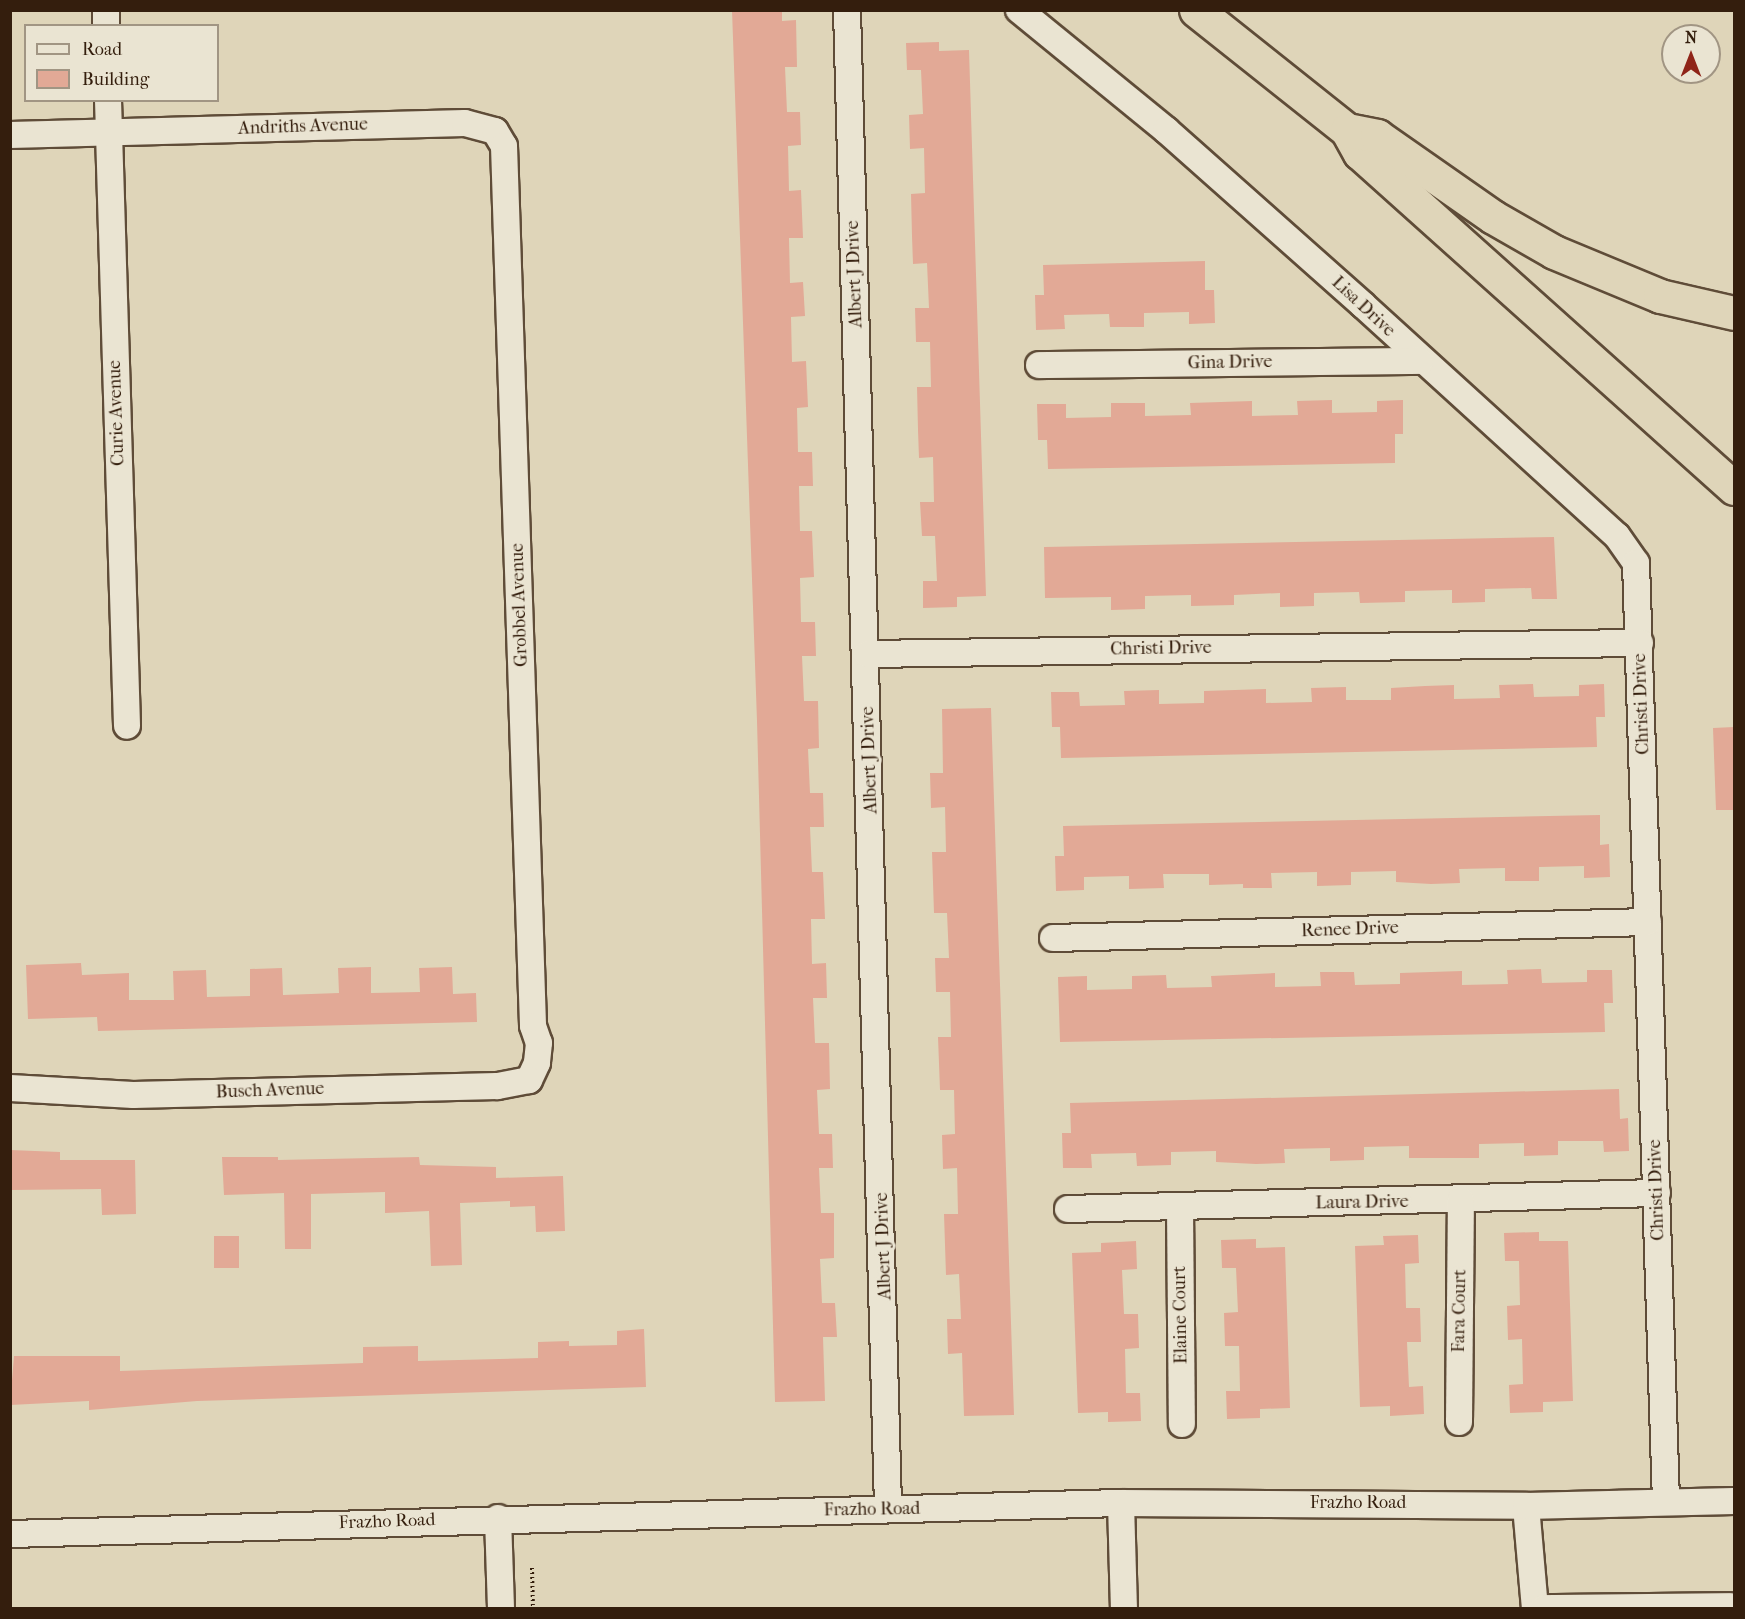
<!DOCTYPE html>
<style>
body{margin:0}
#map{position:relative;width:1745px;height:1619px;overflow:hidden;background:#dfd5b9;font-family:"IM FELL French Canon",serif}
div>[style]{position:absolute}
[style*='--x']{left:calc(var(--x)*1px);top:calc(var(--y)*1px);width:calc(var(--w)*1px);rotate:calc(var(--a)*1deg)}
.building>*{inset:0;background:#e2a996}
.path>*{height:4px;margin-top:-2px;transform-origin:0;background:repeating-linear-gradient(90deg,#341e0d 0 1.5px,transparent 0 4.5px)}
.roads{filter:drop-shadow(2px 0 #5f4c38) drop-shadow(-2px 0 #5f4c38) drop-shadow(0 2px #5f4c38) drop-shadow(0 -2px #5f4c38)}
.minor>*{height:26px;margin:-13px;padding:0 13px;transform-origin:13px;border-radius:13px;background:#eae4d2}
.motorway>*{height:33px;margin:-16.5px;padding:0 16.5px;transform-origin:16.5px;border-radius:16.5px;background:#dfd5b9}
span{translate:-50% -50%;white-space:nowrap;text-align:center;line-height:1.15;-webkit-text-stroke:6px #eae4d2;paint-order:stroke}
.street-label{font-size:18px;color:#341e0d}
.frame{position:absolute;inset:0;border:12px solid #341e0d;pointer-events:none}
.legend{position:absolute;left:24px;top:24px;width:195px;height:78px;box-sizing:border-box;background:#eae4d2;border:2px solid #a19583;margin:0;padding:8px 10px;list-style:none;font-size:18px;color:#341e0d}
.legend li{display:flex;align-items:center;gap:12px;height:30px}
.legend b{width:30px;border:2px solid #a19583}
.north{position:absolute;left:1661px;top:24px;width:60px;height:60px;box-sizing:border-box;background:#eae4d2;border:2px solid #a19583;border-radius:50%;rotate:0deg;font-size:16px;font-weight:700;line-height:24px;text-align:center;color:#341e0d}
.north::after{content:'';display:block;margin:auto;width:21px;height:27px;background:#8f2418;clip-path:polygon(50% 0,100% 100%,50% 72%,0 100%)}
</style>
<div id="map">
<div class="building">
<div style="clip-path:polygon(732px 10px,782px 10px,782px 21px,796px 20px,797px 67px,785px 67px,787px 112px,800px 112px,801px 145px,788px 146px,789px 191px,801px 190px,803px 238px,789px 238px,790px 283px,803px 282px,805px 316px,791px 317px,792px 362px,806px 361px,808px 407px,797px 408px,798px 452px,812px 452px,813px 486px,799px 486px,800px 531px,812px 531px,814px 577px,800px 578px,801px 622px,815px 622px,816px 656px,802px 656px,804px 701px,818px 701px,819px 748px,808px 749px,810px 793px,823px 793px,824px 827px,810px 827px,812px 872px,823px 872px,825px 919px,811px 919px,812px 964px,826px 963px,827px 998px,813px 998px,815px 1043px,829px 1043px,830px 1089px,817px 1090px,819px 1134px,832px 1134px,833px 1168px,819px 1168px,821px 1213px,834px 1213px,834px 1258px,820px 1259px,822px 1303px,835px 1303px,837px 1337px,823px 1337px,825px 1401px,775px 1402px,757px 721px)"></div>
<div style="clip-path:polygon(939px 42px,939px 51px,969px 50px,986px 596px,957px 597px,957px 607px,923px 608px,923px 581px,937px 581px,935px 536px,922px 536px,920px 502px,934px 502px,933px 457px,919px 458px,918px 430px,917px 387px,931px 387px,930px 342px,916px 342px,915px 308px,929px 308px,927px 263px,913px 264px,912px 236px,911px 194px,925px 193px,924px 148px,910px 149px,909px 115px,923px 114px,921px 70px,907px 70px,906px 43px)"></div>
<div style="clip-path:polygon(1205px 261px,1205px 290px,1214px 290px,1215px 323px,1189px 324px,1189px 312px,1144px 313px,1144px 327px,1110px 327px,1109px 314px,1064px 315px,1065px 329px,1036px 330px,1035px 295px,1044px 295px,1043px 265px)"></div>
<div style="clip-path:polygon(1332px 400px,1332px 413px,1377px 412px,1377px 401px,1403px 400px,1403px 434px,1395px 434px,1395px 463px,1048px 469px,1047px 440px,1038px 440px,1037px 404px,1066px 404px,1066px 418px,1111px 417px,1111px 403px,1145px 403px,1145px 416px,1191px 415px,1190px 403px,1252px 401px,1252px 416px,1298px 415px,1297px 401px)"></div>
<div style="clip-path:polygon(1554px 537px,1557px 599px,1532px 599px,1531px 588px,1485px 589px,1485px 602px,1452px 603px,1452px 590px,1405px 591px,1405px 602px,1360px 603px,1359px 592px,1314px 593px,1314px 606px,1280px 607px,1280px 593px,1234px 595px,1234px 605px,1191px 606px,1191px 595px,1145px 596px,1145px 609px,1111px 610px,1111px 597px,1045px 598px,1044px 547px)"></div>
<div style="clip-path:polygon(1533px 684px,1534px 697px,1579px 696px,1579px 685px,1604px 684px,1605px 717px,1596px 717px,1597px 747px,1061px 758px,1060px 727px,1052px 727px,1051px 692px,1079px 692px,1080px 706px,1125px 705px,1124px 691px,1159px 690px,1159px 704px,1204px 703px,1204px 691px,1266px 689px,1266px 703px,1312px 702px,1311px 688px,1346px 687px,1346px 700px,1391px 700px,1391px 688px,1425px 686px,1454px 685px,1454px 699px,1500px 698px,1499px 685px)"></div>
<div style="clip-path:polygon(991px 708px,1014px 1415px,964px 1416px,962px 1353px,948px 1354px,947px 1319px,961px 1319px,959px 1274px,946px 1275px,944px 1214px,958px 1214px,957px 1168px,943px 1169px,942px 1135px,955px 1134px,954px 1090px,940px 1090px,938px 1037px,951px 1037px,950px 992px,936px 992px,935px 958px,949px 958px,947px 913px,934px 913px,932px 852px,946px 852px,945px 807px,931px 808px,930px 773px,943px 773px,942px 709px)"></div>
<div style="clip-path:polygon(1734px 727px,1734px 810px,1716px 810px,1713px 728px)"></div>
<div style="clip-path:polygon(1600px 815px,1600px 845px,1609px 844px,1610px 877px,1584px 878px,1584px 866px,1539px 867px,1539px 881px,1505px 881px,1505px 868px,1459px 869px,1460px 883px,1431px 884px,1396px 882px,1396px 871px,1351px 872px,1351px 885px,1317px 886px,1317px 872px,1271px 873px,1272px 888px,1243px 888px,1243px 884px,1209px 885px,1209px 874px,1163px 874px,1164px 888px,1129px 889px,1129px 876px,1084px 877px,1084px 890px,1056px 891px,1055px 856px,1064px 856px,1063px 826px)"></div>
<div style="clip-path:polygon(81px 963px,82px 975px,129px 973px,129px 1000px,174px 1000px,173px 971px,206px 970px,207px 997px,250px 996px,250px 969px,282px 968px,283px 995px,339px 993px,338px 968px,371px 967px,371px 993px,420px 992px,419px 968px,452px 967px,453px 994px,476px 993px,477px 1022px,98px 1031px,97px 1017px,28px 1019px,26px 965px)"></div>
<div style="clip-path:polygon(1541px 969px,1542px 983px,1587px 982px,1587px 970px,1612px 970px,1613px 1003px,1604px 1003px,1605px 1032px,1060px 1042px,1058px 977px,1087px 976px,1087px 990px,1132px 989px,1132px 976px,1166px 975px,1167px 988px,1212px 987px,1211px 976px,1275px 973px,1275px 987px,1321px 986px,1320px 972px,1354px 972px,1355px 985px,1400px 984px,1400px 973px,1462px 971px,1462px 985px,1508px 984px,1507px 970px)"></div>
<div style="clip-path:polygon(1619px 1089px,1620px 1119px,1628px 1118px,1629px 1151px,1604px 1152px,1603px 1141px,1558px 1141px,1558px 1155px,1524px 1156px,1524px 1143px,1479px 1144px,1479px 1158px,1409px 1158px,1409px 1146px,1364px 1147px,1364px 1160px,1330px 1161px,1330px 1148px,1284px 1149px,1285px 1163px,1256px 1164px,1216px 1162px,1216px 1151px,1171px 1152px,1171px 1165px,1137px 1166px,1136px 1153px,1091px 1154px,1092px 1168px,1063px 1168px,1062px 1133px,1071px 1133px,1070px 1103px)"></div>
<div style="clip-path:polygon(10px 1150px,60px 1152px,60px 1160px,135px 1160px,136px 1214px,102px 1215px,101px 1189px,10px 1190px)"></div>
<div style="clip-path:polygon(222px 1157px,278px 1157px,278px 1160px,419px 1157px,420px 1165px,496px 1167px,496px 1178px,563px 1176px,565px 1231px,536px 1232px,535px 1206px,510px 1207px,510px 1201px,460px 1203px,462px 1265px,431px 1266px,429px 1211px,385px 1213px,385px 1192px,311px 1194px,311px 1249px,285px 1249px,284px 1193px,224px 1195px)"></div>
<div style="clip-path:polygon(1539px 1232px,1539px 1241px,1568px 1241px,1573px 1401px,1543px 1402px,1543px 1412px,1510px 1413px,1509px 1385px,1523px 1384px,1522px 1339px,1508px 1340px,1507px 1306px,1520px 1305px,1519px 1261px,1505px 1261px,1504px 1233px)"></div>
<div style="clip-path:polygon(1418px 1235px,1419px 1263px,1405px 1264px,1406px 1308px,1420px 1308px,1421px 1342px,1407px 1342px,1409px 1387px,1423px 1386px,1424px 1414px,1390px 1416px,1390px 1406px,1360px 1407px,1355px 1246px,1384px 1245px,1383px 1236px)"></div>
<div style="clip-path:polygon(214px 1236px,239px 1236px,239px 1268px,214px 1268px)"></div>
<div style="clip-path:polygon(1256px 1239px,1256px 1248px,1285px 1247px,1290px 1408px,1260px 1409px,1260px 1418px,1227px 1419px,1226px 1391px,1240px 1391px,1239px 1346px,1225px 1346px,1224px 1313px,1238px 1312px,1236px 1268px,1222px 1268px,1221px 1240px)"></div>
<div style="clip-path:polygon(1136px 1241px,1137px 1269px,1122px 1270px,1124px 1314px,1138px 1314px,1139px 1348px,1125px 1349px,1126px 1393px,1140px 1393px,1141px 1421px,1108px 1422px,1108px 1412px,1078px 1413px,1072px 1253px,1101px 1252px,1101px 1243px)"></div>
<div style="clip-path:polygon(644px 1329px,646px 1387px,197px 1401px,89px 1410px,89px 1401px,10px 1405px,14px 1356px,120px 1356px,120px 1371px,363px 1363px,363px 1347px,418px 1346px,418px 1361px,538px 1358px,538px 1342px,569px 1341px,569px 1346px,617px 1345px,617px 1331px)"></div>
</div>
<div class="path">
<div style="--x:532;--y:1568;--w:40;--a:88.6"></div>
</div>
<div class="roads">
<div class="minor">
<div style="--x:106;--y:10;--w:16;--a:90"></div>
<div style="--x:847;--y:10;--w:1500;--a:88.43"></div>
<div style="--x:1019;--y:10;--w:190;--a:39.2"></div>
<div style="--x:1166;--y:130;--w:264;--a:41.6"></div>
<div style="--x:1363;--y:305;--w:343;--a:42.3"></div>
<div style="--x:1617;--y:536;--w:33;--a:55"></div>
<div style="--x:1636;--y:563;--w:939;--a:88.17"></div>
<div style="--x:108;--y:100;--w:626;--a:88.26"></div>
<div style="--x:10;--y:135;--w:455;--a:-1.5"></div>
<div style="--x:465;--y:123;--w:31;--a:15"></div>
<div style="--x:495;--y:131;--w:17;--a:59"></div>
<div style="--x:504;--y:146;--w:880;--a:88.11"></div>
<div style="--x:533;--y:1026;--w:18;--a:71"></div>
<div style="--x:539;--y:1043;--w:20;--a:96"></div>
<div style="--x:537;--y:1063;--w:19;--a:115"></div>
<div style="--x:529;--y:1080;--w:33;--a:169"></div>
<div style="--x:497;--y:1086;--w:364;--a:178.6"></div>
<div style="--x:133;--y:1095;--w:123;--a:-176.7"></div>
<div style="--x:1039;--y:365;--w:381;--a:-0.6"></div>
<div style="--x:867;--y:654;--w:773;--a:-0.82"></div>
<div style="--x:1053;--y:938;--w:595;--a:-1.54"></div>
<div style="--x:1180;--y:1207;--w:217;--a:89.5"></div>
<div style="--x:1068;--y:1209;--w:589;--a:-1.56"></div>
<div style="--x:1459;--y:1422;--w:222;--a:-89.5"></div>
<div style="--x:1121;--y:1503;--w:105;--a:88.4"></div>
<div style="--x:1526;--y:1506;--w:102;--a:85"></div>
<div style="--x:498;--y:1518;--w:90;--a:88.1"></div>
<div style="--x:10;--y:1534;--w:1111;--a:-1.6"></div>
<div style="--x:1121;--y:1503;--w:405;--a:0.4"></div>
<div style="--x:1526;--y:1506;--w:208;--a:-1.4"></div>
<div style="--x:1544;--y:1608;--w:186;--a:-0.6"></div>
</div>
<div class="motorway">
<div style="--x:1196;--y:10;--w:193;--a:38.5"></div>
<div style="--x:1347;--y:130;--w:26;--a:61"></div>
<div style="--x:1360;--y:153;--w:502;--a:41.85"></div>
<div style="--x:1347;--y:130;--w:31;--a:11"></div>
<div style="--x:1377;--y:136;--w:141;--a:34.9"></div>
<div style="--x:1493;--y:217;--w:70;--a:29.8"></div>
<div style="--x:1554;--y:252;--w:115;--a:22.5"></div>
<div style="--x:1660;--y:296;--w:76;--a:12.9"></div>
</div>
</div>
<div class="street-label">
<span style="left:303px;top:127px;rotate:-2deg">Andriths Avenue</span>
<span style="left:855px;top:274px;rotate:-92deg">Albert J Drive</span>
<span style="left:1363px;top:307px;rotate:43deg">Lisa Drive</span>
<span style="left:1230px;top:363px;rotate:-1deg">Gina Drive</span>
<span style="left:117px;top:413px;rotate:-92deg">Curie Avenue</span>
<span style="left:520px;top:605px;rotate:-92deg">Grobbel Avenue</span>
<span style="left:1161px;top:649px;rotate:-1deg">Christi Drive</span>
<span style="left:1642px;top:704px;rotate:-92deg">Christi Drive</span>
<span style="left:870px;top:760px;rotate:-92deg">Albert J Drive</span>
<span style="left:1350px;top:930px;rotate:-2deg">Renee Drive</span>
<span style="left:270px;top:1091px;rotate:-2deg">Busch Avenue</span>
<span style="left:1657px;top:1190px;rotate:-92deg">Christi Drive</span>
<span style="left:1362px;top:1203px;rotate:-1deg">Laura Drive</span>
<span style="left:884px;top:1246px;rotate:-92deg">Albert J Drive</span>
<span style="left:1460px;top:1311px;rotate:-89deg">Fara Court</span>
<span style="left:1181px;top:1315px;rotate:-91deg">Elaine Court</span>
<span style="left:1358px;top:1503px">Frazho Road</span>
<span style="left:872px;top:1510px;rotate:-1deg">Frazho Road</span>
<span style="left:387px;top:1522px;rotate:-2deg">Frazho Road</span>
</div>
<div class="frame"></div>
<ul class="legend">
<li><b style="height:8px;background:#eae4d2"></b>Road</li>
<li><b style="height:16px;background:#e2a996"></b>Building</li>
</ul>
<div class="north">N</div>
</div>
